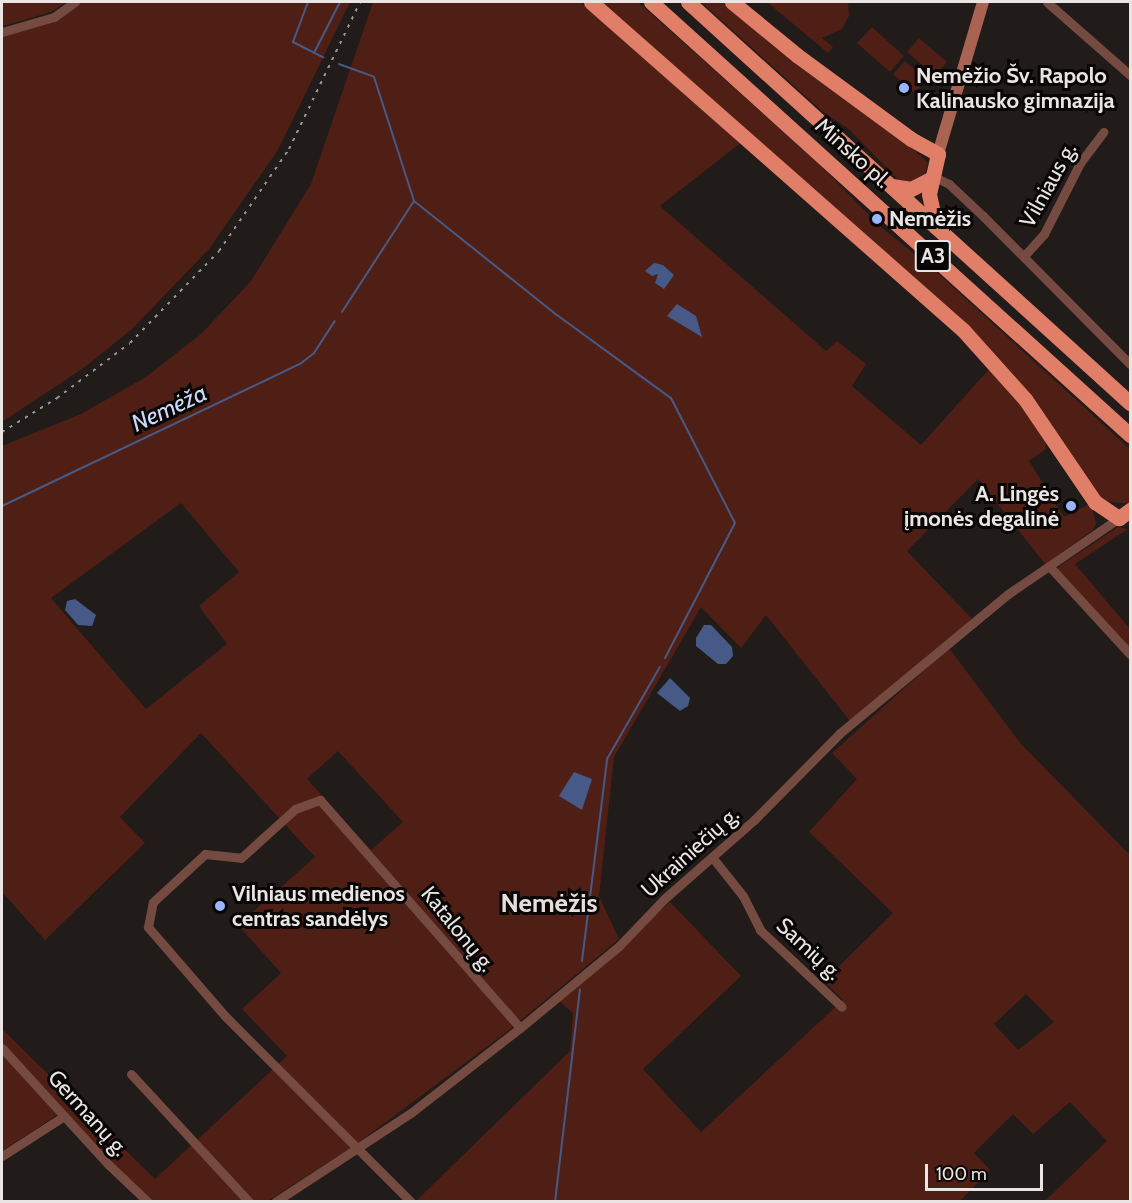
<!DOCTYPE html>
<meta charset="utf-8">
<style>
body{margin:0}
#map{position:relative;width:1132px;height:1203px;overflow:hidden;background:#211b19;font-family:Cabin,sans-serif}
div>[style]{position:absolute}
[style*='--x']{left:calc(var(--x)*1px);top:calc(var(--y)*1px);width:calc(var(--w)*1px);rotate:calc(var(--a)*1deg)}
.green>*{inset:0;background:#4f1f15}
.water>*{inset:0;background:#475a87}
.stream>*{height:2px;margin:-1px;padding:0 1px;transform-origin:1px;border-radius:1px;background:#475a87}
.minor>*{height:9px;margin:-4.5px;padding:0 4.5px;transform-origin:4.5px;border-radius:4.5px;background:#754a40}
.secondary>*{height:12px;margin:-6px;padding:0 6px;transform-origin:6px;border-radius:6px;background:#a86353}
.trunk>*{height:15px;margin:-7.5px;padding:0 7.5px;transform-origin:7.5px;border-radius:7.5px;background:#e07e68}
.rail>*{height:2px;margin-top:-1px;transform-origin:0;background:repeating-linear-gradient(90deg,#9b9594 0 3px,transparent 0 9px)}
.dots>*{width:16px;height:16px;translate:-50% -50%;box-sizing:border-box;border:3px solid #090606;border-radius:50%}
span{translate:-50% -50%;white-space:nowrap;text-align:center;line-height:1.15;-webkit-text-stroke:6px #090606;paint-order:stroke}
.shield-label span{padding:2px 4px;background:#090606;border:2px solid;border-radius:4px;-webkit-text-stroke-width:0}
.shield-label{font-size:21px;color:#eae5e4;font-weight:700}
.poi-label{font-size:22px;color:#eae5e4;font-weight:700}
.left{translate:0 -50%;text-align:left}
.right{translate:-100% -50%;text-align:right}
.street-label{font-size:22px;color:#eae5e4}
.water-label{font-size:24px;color:#ccd9f7;font-style:italic}
.quarter-label{font-size:26px;color:#e7dedc;font-weight:700}
.frame{position:absolute;inset:0;border:3px solid #eae5e4;pointer-events:none}
.scale{position:absolute;left:925px;top:1164px;width:118px;height:27px;box-sizing:border-box;border:3px solid #eae5e4;border-top:0;padding-left:8px;font-size:18px;line-height:21px;white-space:nowrap;color:#eae5e4;-webkit-text-stroke:4px #090606;paint-order:stroke}
</style>
<div id="map">
<div class="green">
<div style="clip-path:polygon(2px 2px,67px 2px,51px 12px,3px 26px)"></div>
<div style="clip-path:polygon(80px 2px,350px 2px,278px 150px,209px 249px,132px 329px,85px 367px,2px 422px,2px 36px,60px 19px)"></div>
<div style="clip-path:polygon(evenodd,373px 2px,581px 2px,743px 141px,660px 206px,826px 351px,837px 341px,866px 364px,852px 386px,921px 445px,991px 367px,1045px 436px,1046px 449px,1029px 461px,1064px 517px,1091px 503px,1096px 524px,1093px 530px,1045px 564px,978px 479px,907px 551px,972px 619px,850px 721px,766px 615px,741px 648px,701px 607px,614px 757px,599px 896px,619px 939px,508px 1031px,359px 1142px,268px 1201px,154px 1201px,57px 1115px,2px 1151px,2px 1029px,155px 1179px,287px 1056px,242px 1009px,281px 973px,238px 925px,315px 857px,201px 733px,120px 817px,145px 843px,45px 940px,2px 892px,2px 446px,81px 414px,146px 377px,202px 333px,251px 281px,311px 184px,373px 2px,181px 503px,239px 572px,199px 606px,227px 644px,146px 709px,51px 598px,181px 503px,373px 2px,338px 751px,403px 822px,371px 850px,307px 779px,338px 751px)"></div>
<div style="clip-path:polygon(600px 2px,638px 2px,820px 165px,882px 228px,931px 267px,1130px 449px,1130px 504px,1103px 501px,1030px 397px)"></div>
<div style="clip-path:polygon(701px 2px,725px 2px,901px 137px,928px 163px,923px 181px,901px 183px,850px 130px,822px 111px)"></div>
<div style="clip-path:polygon(767px 2px,848px 2px,849px 16px,842px 29px,822px 38px,833px 47px,828px 53px)"></div>
<div style="clip-path:polygon(872px 27px,904px 56px,890px 72px,857px 43px)"></div>
<div style="clip-path:polygon(919px 38px,947px 62px,935px 76px,907px 52px)"></div>
<div style="clip-path:polygon(905px 61px,926px 80px,914px 93px,893px 74px)"></div>
<div style="clip-path:polygon(1118px 527px,1128px 529px,1075px 564px,1130px 629px,1130px 649px,1055px 569px)"></div>
<div style="clip-path:polygon(evenodd,949px 648px,1021px 744px,1130px 855px,1130px 1201px,1045px 1201px,1107px 1141px,1070px 1102px,1033px 1134px,1013px 1114px,974px 1153px,990px 1170px,960px 1201px,416px 1201px,570px 1051px,573px 1013px,559px 1001px,670px 902px,741px 976px,643px 1069px,701px 1132px,843px 1000px,824px 981px,893px 913px,809px 832px,857px 779px,832px 753px,949px 648px,1026px 994px,1054px 1022px,1018px 1050px,994px 1024px,1026px 994px)"></div>
</div>
<div class="water">
<div style="clip-path:polygon(654px 263px,663px 265px,674px 275px,664px 289px,655px 283px,658px 274px,652px 276px,645px 271px)"></div>
<div style="clip-path:polygon(677px 304px,696px 316px,702px 337px,667px 316px)"></div>
<div style="clip-path:polygon(75px 599px,96px 615px,92px 626px,78px 625px,65px 610px,67px 601px)"></div>
<div style="clip-path:polygon(704px 625px,711px 625px,732px 647px,733px 656px,726px 664px,718px 664px,696px 646px,696px 638px)"></div>
<div style="clip-path:polygon(670px 678px,690px 698px,688px 706px,680px 711px,657px 693px)"></div>
<div style="clip-path:polygon(574px 772px,592px 779px,582px 810px,559px 796px)"></div>
</div>
<div class="stream">
<div style="--x:308;--y:2;--w:43;--a:110.6"></div>
<div style="--x:293;--y:42;--w:34;--a:27"></div>
<div style="--x:314;--y:53;--w:57;--a:-63"></div>
<div style="--x:339;--y:64;--w:37;--a:20"></div>
<div style="--x:374;--y:77;--w:130;--a:72.1"></div>
<div style="--x:414;--y:201;--w:132;--a:123"></div>
<div style="--x:414;--y:201;--w:183;--a:38.6"></div>
<div style="--x:557;--y:315;--w:141;--a:36.1"></div>
<div style="--x:671;--y:398;--w:140;--a:62.9"></div>
<div style="--x:735;--y:523;--w:152;--a:117.4"></div>
<div style="--x:2;--y:506;--w:330;--a:-25.5"></div>
<div style="--x:300;--y:364;--w:18;--a:-38"></div>
<div style="--x:314;--y:353;--w:38;--a:-57"></div>
<div style="--x:582;--y:961;--w:204;--a:-82.9"></div>
<div style="--x:607;--y:759;--w:106;--a:-60.1"></div>
<div style="--x:555;--y:1202;--w:214;--a:-83.3"></div>
</div>
<div class="minor">
<div style="--x:1047;--y:2;--w:111;--a:41.3"></div>
<div style="--x:2;--y:32;--w:54;--a:-16.1"></div>
<div style="--x:54;--y:17;--w:26;--a:-36"></div>
<div style="--x:932;--y:176;--w:19;--a:25"></div>
<div style="--x:949;--y:184;--w:47;--a:43.3"></div>
<div style="--x:983;--y:216;--w:209;--a:45.2"></div>
<div style="--x:1024;--y:256;--w:30;--a:-48"></div>
<div style="--x:1044;--y:234;--w:80;--a:-63.1"></div>
<div style="--x:1080;--y:163;--w:39;--a:-53"></div>
<div style="--x:1049;--y:566;--w:120;--a:47.4"></div>
<div style="--x:712;--y:857;--w:50;--a:51.5"></div>
<div style="--x:743;--y:896;--w:38;--a:63"></div>
<div style="--x:760;--y:930;--w:112;--a:43.2"></div>
<div style="--x:2;--y:1048;--w:159;--a:47.6"></div>
<div style="--x:109;--y:1165;--w:54;--a:43.5"></div>
<div style="--x:131;--y:1074;--w:174;--a:47.3"></div>
<div style="--x:2;--y:1156;--w:74;--a:-32.8"></div>
<div style="--x:275;--y:1202;--w:164;--a:-33.3"></div>
<div style="--x:412;--y:1112;--w:137;--a:-37.9"></div>
<div style="--x:520;--y:1028;--w:129;--a:-39.6"></div>
<div style="--x:619;--y:946;--w:65;--a:-46.2"></div>
<div style="--x:664;--y:899;--w:120;--a:-41.3"></div>
<div style="--x:754;--y:820;--w:122;--a:-45.3"></div>
<div style="--x:840;--y:733;--w:218;--a:-39.6"></div>
<div style="--x:1008;--y:594;--w:135;--a:-34.4"></div>
<div style="--x:411;--y:1202;--w:263;--a:-135"></div>
<div style="--x:225;--y:1016;--w:118;--a:-130.9"></div>
<div style="--x:148;--y:927;--w:25;--a:-79"></div>
<div style="--x:153;--y:902;--w:71;--a:-42.7"></div>
<div style="--x:205;--y:854;--w:36;--a:6"></div>
<div style="--x:241;--y:858;--w:73;--a:-42.2"></div>
<div style="--x:295;--y:809;--w:27;--a:-20"></div>
<div style="--x:320;--y:800;--w:303;--a:48.7"></div>
</div>
<div class="secondary">
<div style="--x:938;--y:154;--w:159;--a:-73.5"></div>
</div>
<div class="trunk">
<div style="--x:591;--y:2;--w:496;--a:41.4"></div>
<div style="--x:963;--y:330;--w:93;--a:48.1"></div>
<div style="--x:1025;--y:399;--w:125;--a:55.8"></div>
<div style="--x:1095;--y:502;--w:29;--a:34"></div>
<div style="--x:1119;--y:518;--w:14;--a:-36"></div>
<div style="--x:651;--y:2;--w:646;--a:42.11"></div>
<div style="--x:688;--y:2;--w:597;--a:42.22"></div>
<div style="--x:732;--y:2;--w:85;--a:39.3"></div>
<div style="--x:798;--y:56;--w:140;--a:36.3"></div>
<div style="--x:911;--y:139;--w:31;--a:29"></div>
<div style="--x:938;--y:154;--w:41;--a:102.7"></div>
<div style="--x:929;--y:194;--w:34;--a:78"></div>
<div style="--x:892;--y:186;--w:19;--a:9"></div>
<div style="--x:911;--y:189;--w:22;--a:-27"></div>
</div>
<div class="rail">
<div style="--x:2;--y:432;--w:65;--a:-31.7"></div>
<div style="--x:57;--y:398;--w:91;--a:-37"></div>
<div style="--x:130;--y:343;--w:128;--a:-45.9"></div>
<div style="--x:219;--y:251;--w:124;--a:-55.5"></div>
<div style="--x:289;--y:149;--w:163;--a:-64.2"></div>
</div>
<div class="dots">
<div style="left:904px;top:88px;background:#97b6fd"></div>
<div style="left:877px;top:219px;background:#97b6fd"></div>
<div style="left:1071px;top:506px;background:#97b6fd"></div>
<div style="left:220px;top:906px;background:#97b6fd"></div>
</div>
<div class="shield-label">
<span style="left:933px;top:256px">A3</span>
</div>
<div class="poi-label">
<span class="left" style="left:916px;top:88px">Nemėžio Šv. Rapolo<br>Kalinausko gimnazija</span>
<span class="left" style="left:889px;top:219px">Nemėžis</span>
<span class="right" style="left:1059px;top:506px">A. Lingės<br>įmonės degalinė</span>
<span class="left" style="left:232px;top:906px">Vilniaus medienos<br>centras sandėlys</span>
</div>
<div class="street-label">
<span style="left:853px;top:153px;rotate:42deg">Minsko pl.</span>
<span style="left:1048px;top:185px;rotate:-61deg">Vilniaus g.</span>
<span style="left:690px;top:852px;rotate:-42deg">Ukrainiečių g.</span>
<span style="left:458px;top:929px;rotate:51deg">Katalonų g.</span>
<span style="left:809px;top:949px;rotate:43deg">Samių g.</span>
<span style="left:88px;top:1113px;rotate:48deg">Germanų g.</span>
</div>
<div class="water-label">
<span style="left:169px;top:408px;rotate:-25deg">Nemėža</span>
</div>
<div class="quarter-label">
<span style="left:549px;top:904px">Nemėžis</span>
</div>
<div class="frame"></div>
<div class="scale">100 m</div>
</div>
